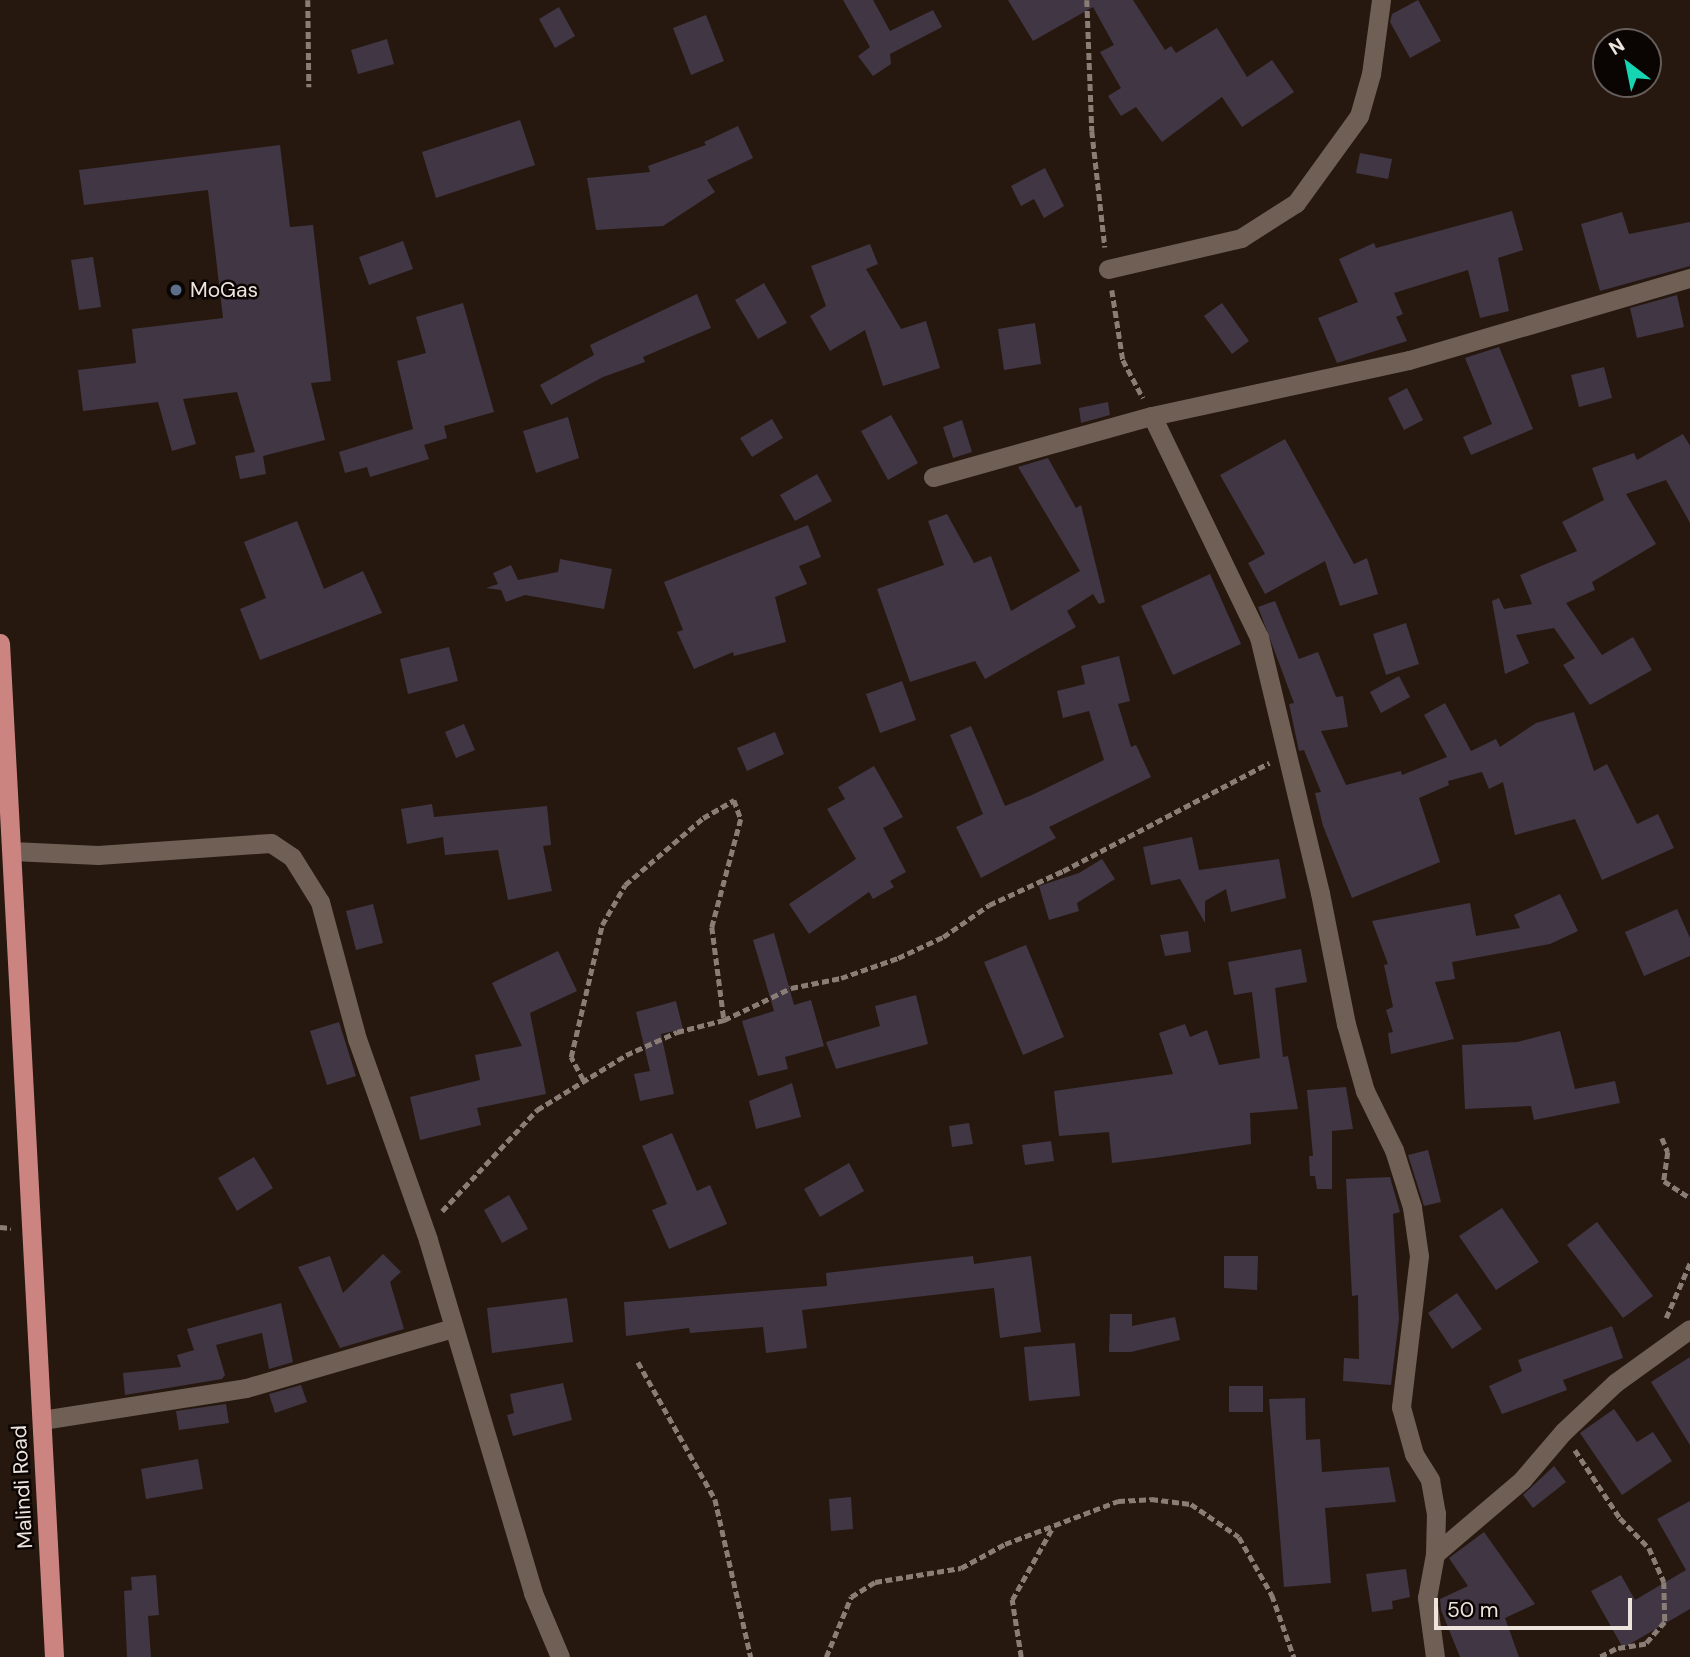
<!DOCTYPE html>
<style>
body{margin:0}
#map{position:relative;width:1690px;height:1657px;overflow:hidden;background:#26180f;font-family:"DM Sans",sans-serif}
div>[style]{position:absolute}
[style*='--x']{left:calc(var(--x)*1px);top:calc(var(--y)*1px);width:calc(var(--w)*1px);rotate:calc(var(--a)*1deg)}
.building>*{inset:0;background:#413644}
.path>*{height:4.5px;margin-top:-2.25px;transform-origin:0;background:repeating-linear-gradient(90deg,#897d76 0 7px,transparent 0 10.5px)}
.minor>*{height:19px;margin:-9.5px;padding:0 9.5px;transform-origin:9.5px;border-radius:9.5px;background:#6f5f54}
.trunk>*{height:19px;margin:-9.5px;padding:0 9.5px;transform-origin:9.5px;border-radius:9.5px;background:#cc8480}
.dots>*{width:19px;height:19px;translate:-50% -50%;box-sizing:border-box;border:4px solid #0a0503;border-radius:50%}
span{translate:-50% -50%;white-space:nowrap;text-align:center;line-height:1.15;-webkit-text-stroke:5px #0a0503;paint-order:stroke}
.poi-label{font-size:21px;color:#eee4de}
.left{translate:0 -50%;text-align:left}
.street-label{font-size:21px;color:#eee4de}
.north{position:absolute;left:1592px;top:28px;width:70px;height:70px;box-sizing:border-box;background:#0a0503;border:2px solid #655e5b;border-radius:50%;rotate:328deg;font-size:19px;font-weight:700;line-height:28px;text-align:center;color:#eee4de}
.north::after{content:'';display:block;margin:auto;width:24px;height:32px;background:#15d5b3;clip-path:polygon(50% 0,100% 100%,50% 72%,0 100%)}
.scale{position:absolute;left:1434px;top:1598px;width:198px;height:32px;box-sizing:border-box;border:4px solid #eee4de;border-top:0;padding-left:9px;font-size:21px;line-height:24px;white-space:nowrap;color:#eee4de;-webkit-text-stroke:5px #0a0503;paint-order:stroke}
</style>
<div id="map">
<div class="building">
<div style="clip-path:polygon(843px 0,873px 0,890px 31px,933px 10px,942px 27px,890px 54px,891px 64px,873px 76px,858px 56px,870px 47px)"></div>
<div style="clip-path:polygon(1008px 0,1133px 0,1165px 50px,1171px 46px,1176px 53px,1217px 28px,1247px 77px,1272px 60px,1294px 92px,1242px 127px,1222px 97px,1162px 142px,1136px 107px,1121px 116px,1108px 96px,1121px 88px,1100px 52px,1114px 45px,1093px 7px,1033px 41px)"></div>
<div style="clip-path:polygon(1418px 0,1441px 41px,1410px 58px,1390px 22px,1392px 14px)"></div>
<div style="clip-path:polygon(559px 7px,575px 36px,555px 48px,539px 19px)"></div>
<div style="clip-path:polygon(706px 15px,724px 61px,691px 75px,673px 28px)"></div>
<div style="clip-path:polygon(387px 39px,394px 64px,358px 74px,351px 50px)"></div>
<div style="clip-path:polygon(520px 120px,535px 165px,436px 198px,422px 152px)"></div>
<div style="clip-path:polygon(738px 126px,753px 158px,707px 180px,715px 192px,663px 226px,596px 230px,587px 178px,650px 172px,648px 166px,706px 145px,704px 142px)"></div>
<div style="clip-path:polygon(280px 145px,290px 227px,313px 225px,331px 381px,311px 383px,325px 440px,263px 456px,266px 474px,240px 479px,235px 456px,255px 452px,237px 392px,183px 399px,196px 444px,172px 451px,158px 402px,83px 411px,78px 370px,136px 363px,132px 329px,223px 318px,208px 190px,84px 205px,79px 170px)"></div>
<div style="clip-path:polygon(1360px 153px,1392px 159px,1388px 179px,1356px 173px)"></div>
<div style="clip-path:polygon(1045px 168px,1064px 206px,1044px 218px,1034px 199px,1021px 206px,1011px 186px)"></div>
<div style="clip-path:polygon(1512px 211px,1523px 250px,1498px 258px,1509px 311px,1480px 318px,1468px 270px,1394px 293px,1403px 314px,1396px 317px,1407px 341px,1337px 363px,1318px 318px,1358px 302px,1339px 259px,1374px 243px,1376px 248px)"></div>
<div style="clip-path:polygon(1622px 212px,1629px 234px,1690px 222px,1690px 266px,1600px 291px,1581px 224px)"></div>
<div style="clip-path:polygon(403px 241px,413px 269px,369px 285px,359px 257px)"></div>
<div style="clip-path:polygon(870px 244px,878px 264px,866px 269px,901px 329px,926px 321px,940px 368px,883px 386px,865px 330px,830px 351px,810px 316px,826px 306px,811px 266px)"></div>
<div style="clip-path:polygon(93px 257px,101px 307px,79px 310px,71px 260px)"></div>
<div style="clip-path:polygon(764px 283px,787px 323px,758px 339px,735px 300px)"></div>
<div style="clip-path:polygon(697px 294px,711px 328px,643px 357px,645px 362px,603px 377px,551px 405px,540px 385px,594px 355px,590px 345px)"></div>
<div style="clip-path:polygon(1677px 295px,1684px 327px,1637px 338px,1630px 308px)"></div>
<div style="clip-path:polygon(463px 303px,494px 412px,444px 426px,447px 438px,424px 445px,429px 459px,370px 477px,367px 467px,345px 473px,339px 452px,413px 429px,397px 361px,426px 353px,416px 317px)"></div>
<div style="clip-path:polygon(1222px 303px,1249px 341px,1232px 354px,1204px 316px)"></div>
<div style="clip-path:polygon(1035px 323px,1041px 364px,1004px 370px,998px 329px)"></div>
<div style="clip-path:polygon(1499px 347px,1533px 429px,1471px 455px,1463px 437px,1492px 424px,1465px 358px)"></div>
<div style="clip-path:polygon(1604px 367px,1612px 398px,1579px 407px,1571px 375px)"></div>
<div style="clip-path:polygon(1407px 388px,1423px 420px,1404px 430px,1388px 398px)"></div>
<div style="clip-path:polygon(1108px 402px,1110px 415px,1081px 423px,1079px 408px)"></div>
<div style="clip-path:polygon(891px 415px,918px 463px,888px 480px,861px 431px)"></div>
<div style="clip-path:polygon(568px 417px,579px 458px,536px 473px,523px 431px)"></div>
<div style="clip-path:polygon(772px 419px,783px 438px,752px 457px,740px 438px)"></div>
<div style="clip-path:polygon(962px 420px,972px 452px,953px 458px,943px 427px)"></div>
<div style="clip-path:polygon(1683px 434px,1690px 446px,1690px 523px,1666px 480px,1626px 494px,1656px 544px,1592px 582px,1595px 590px,1566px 603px,1602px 655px,1633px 637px,1652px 670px,1590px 705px,1563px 665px,1575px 658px,1554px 628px,1516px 635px,1529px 663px,1505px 674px,1492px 601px,1499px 598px,1504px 609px,1532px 604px,1520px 575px,1577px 551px,1562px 522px,1604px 500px,1592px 468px,1634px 453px,1637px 460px)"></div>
<div style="clip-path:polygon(1285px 439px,1354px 564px,1367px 558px,1378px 594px,1340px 606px,1325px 561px,1265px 594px,1248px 563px,1265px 554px,1220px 475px)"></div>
<div style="clip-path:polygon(1048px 458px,1076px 508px,1081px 505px,1105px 602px,1099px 604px,1093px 594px,1067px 611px,1076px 627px,985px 679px,975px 661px,910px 682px,877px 589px,944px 565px,928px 521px,947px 514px,974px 563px,991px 556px,1011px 611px,1080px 571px,1018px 467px)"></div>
<div style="clip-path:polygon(817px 474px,832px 501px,795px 521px,780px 495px)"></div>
<div style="clip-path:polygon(297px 521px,324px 589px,363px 571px,382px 613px,260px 660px,240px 609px,266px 598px,244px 542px)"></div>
<div style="clip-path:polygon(808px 525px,821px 557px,799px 566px,807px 584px,775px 597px,786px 642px,734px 656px,733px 652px,694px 669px,677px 632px,683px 630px,664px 582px)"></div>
<div style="clip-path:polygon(560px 559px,612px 569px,604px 609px,525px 595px,506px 602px,501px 590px,486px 588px,498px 584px,493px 573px,511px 565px,518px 580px,558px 572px)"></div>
<div style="clip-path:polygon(1210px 574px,1241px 644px,1173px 675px,1141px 606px)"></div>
<div style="clip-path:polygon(1275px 601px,1299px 659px,1318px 652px,1336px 697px,1343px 696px,1348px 727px,1321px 731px,1346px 785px,1401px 771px,1402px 775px,1447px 757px,1424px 715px,1445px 703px,1471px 751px,1496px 739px,1500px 747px,1536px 723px,1574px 712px,1594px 771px,1607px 764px,1637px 824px,1658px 814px,1674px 848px,1602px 880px,1575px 819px,1515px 835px,1503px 782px,1489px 789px,1482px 772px,1448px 781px,1449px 785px,1419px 798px,1440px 862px,1352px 898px,1323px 826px,1315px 793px,1321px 792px,1304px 750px,1299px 751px,1289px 704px,1294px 703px,1258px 607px)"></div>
<div style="clip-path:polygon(1406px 623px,1419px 664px,1386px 675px,1373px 634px)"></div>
<div style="clip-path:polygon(449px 647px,458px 681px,408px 694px,400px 659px)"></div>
<div style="clip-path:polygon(1119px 656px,1130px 701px,1118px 704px,1131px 747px,1136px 745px,1151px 777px,1049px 827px,1056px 838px,981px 878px,956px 827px,983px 814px,950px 735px,971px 726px,1005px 806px,1032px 795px,1104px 760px,1089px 711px,1063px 718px,1057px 691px,1085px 684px,1081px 666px)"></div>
<div style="clip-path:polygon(1399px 676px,1410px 697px,1381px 713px,1370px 692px)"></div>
<div style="clip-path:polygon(902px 681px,916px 720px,880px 733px,866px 694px)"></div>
<div style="clip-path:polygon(464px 724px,475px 750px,456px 758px,445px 732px)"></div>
<div style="clip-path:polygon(775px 732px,784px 754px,747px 771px,737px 748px)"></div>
<div style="clip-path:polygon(874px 766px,903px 817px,883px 828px,906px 872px,890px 881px,894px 887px,873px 899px,869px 892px,809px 934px,789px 904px,856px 859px,827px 809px,845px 799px,838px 787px)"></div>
<div style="clip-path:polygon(432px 804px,434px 817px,547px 806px,551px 845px,543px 846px,552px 891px,508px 900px,498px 850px,445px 855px,443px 837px,407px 844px,401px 809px)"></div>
<div style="clip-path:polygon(1192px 837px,1199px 870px,1279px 859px,1286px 898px,1231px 912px,1226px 889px,1205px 901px,1205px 923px,1180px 879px,1151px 885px,1143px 847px)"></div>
<div style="clip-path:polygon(1102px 859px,1115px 879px,1077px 903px,1079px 911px,1049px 920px,1039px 886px,1079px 873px)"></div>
<div style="clip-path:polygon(1560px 894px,1578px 931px,1550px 944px,1452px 962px,1455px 979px,1435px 982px,1454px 1039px,1391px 1054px,1388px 1033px,1393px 1032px,1386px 1010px,1393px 1007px,1384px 965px,1388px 964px,1372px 921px,1470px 903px,1476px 936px,1520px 928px,1514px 915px)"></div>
<div style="clip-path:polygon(373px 904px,383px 943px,356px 950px,346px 911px)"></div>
<div style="clip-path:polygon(1677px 909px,1690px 938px,1690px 956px,1644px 976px,1625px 932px)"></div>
<div style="clip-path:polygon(1188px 931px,1191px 952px,1165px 956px,1160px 935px)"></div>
<div style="clip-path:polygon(774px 933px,794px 1005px,811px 1000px,824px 1046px,785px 1057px,788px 1069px,758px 1076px,742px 1021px,774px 1011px,753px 940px)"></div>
<div style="clip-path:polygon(1026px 945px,1064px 1037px,1023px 1055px,984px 962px)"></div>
<div style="clip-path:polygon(1301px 949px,1307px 982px,1275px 988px,1283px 1057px,1288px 1056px,1298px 1109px,1250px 1113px,1251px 1144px,1155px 1158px,1112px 1163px,1109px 1132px,1059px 1136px,1054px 1091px,1173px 1074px,1159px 1033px,1185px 1024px,1190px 1037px,1207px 1030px,1219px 1065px,1260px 1058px,1252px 992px,1234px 995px,1228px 962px)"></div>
<div style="clip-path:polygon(558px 951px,577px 991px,530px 1013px,546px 1094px,477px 1108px,481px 1125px,420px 1140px,410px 1097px,480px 1080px,475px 1055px,522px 1046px,492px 983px)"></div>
<div style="clip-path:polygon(916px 995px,928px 1044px,836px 1069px,826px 1042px,880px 1026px,875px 1006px)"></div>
<div style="clip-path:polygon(676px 1001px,683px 1029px,661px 1034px,674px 1094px,640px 1101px,634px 1074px,650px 1071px,636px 1012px)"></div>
<div style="clip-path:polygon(339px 1022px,356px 1076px,327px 1085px,310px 1031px)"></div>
<div style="clip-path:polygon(1560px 1031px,1575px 1089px,1615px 1081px,1620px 1103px,1534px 1120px,1531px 1106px,1465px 1109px,1462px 1045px,1517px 1042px)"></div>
<div style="clip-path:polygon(792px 1083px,801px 1117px,756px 1129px,749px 1101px)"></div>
<div style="clip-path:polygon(1346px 1087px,1353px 1129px,1332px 1131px,1332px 1189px,1317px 1189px,1315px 1176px,1310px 1176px,1309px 1156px,1313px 1156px,1307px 1090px)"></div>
<div style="clip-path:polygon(969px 1123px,973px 1144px,952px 1147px,949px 1126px)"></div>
<div style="clip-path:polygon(672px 1133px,697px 1191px,710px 1185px,727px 1224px,669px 1249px,652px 1210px,667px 1204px,642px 1146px)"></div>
<div style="clip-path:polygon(1051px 1141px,1054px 1161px,1025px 1165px,1022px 1145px)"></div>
<div style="clip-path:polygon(1428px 1150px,1441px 1202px,1424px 1206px,1408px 1155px)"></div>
<div style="clip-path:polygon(254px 1157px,273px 1188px,237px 1211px,218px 1178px)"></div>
<div style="clip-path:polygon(849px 1163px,864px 1191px,820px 1217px,804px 1189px)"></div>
<div style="clip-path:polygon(1390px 1177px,1400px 1212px,1393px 1214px,1399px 1319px,1391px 1385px,1343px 1381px,1344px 1358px,1359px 1359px,1358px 1295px,1352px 1296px,1346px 1179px)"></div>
<div style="clip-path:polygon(509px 1195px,528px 1229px,502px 1243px,484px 1210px)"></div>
<div style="clip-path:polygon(1502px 1208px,1539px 1262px,1496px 1290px,1459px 1236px)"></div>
<div style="clip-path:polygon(1597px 1222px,1653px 1296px,1623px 1318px,1567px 1245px)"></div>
<div style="clip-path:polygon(383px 1254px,401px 1272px,390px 1282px,404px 1329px,340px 1348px,298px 1267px,330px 1256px,343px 1293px)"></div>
<div style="clip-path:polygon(973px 1256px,974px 1264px,1031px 1256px,1041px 1332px,1000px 1338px,994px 1288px,802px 1310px,807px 1348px,766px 1353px,763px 1327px,690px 1333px,689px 1328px,626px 1336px,624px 1302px,827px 1286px,826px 1273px)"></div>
<div style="clip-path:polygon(1224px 1256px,1258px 1256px,1257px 1290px,1224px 1288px)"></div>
<div style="clip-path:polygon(1457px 1293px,1482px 1329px,1452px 1349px,1428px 1313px)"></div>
<div style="clip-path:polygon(567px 1298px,573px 1342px,492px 1353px,487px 1308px)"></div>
<div style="clip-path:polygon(281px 1303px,293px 1362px,269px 1369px,262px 1333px,216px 1345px,225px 1375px,222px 1379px,125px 1395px,123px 1373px,181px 1367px,177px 1355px,194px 1350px,187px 1329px)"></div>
<div style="clip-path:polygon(1110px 1314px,1132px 1314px,1132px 1326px,1175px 1317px,1180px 1340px,1131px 1352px,1109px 1352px)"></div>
<div style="clip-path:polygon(1612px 1326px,1623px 1358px,1563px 1380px,1567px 1390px,1502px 1414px,1489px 1386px,1522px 1371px,1518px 1360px)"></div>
<div style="clip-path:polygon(1075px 1343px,1080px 1396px,1029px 1401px,1024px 1347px)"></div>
<div style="clip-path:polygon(1690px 1357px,1690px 1445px,1651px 1382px)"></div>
<div style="clip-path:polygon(563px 1383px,572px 1420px,513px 1436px,507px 1415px,514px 1413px,510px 1394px)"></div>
<div style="clip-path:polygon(301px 1385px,307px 1402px,275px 1413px,269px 1394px)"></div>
<div style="clip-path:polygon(1229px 1386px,1263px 1386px,1263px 1412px,1229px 1412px)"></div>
<div style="clip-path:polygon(1305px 1398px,1306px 1440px,1320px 1439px,1322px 1472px,1389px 1467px,1396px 1502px,1325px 1508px,1331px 1583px,1284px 1587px,1269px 1399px)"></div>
<div style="clip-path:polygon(226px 1404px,229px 1423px,179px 1430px,176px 1411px)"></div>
<div style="clip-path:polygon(1614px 1409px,1637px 1442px,1653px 1432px,1672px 1461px,1622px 1495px,1580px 1433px)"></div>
<div style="clip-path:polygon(198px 1459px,203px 1489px,146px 1499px,141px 1469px)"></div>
<div style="clip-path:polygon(1554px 1466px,1566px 1482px,1533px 1508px,1523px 1495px)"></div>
<div style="clip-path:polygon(851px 1497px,853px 1529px,831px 1531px,829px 1499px)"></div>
<div style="clip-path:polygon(1690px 1501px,1690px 1609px,1623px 1648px,1591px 1591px,1621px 1575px,1635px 1600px,1686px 1570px,1657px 1519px)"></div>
<div style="clip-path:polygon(1484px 1532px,1535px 1604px,1505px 1618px,1519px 1657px,1460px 1657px,1441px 1610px,1440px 1599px,1468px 1586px,1449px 1558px)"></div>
<div style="clip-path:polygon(1406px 1569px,1410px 1597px,1392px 1601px,1393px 1609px,1372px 1612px,1366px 1574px)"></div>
<div style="clip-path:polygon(156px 1575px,159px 1615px,148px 1616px,151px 1657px,127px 1657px,124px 1591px,132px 1590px,131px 1577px)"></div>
</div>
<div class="path">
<div style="--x:308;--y:0;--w:87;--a:89.3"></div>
<div style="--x:1087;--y:0;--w:131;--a:87.8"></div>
<div style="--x:1092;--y:131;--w:117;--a:83.6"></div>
<div style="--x:1112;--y:290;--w:71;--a:81.1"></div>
<div style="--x:1123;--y:360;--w:43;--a:62.2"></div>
<div style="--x:583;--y:1080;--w:26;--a:-118"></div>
<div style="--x:571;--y:1057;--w:136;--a:-76.8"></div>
<div style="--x:602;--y:925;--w:46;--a:-60.1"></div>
<div style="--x:625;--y:885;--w:103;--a:-40.7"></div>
<div style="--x:703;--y:818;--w:36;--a:-30"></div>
<div style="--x:734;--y:800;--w:20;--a:70"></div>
<div style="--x:741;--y:819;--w:112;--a:105"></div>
<div style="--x:712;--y:927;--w:94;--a:82.6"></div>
<div style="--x:1662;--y:1138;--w:15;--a:67"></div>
<div style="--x:1668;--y:1152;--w:29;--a:98"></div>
<div style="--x:1664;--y:1181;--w:31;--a:33"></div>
<div style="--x:442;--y:1211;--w:139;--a:-46.8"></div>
<div style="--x:537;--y:1110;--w:105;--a:-31.7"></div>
<div style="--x:626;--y:1055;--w:56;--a:-24.3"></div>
<div style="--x:677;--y:1032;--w:49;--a:-14.3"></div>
<div style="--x:724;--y:1020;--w:74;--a:-25.5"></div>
<div style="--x:791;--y:988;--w:51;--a:-11.3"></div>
<div style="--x:841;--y:978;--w:60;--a:-19.3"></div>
<div style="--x:898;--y:958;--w:50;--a:-25"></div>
<div style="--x:943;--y:937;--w:56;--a:-34.8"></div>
<div style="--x:989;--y:905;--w:81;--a:-24.7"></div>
<div style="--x:1063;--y:871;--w:233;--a:-27.7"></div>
<div style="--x:0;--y:1227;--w:11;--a:5"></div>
<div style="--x:1666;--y:1318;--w:60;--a:-66.4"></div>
<div style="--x:638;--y:1362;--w:157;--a:60.7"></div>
<div style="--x:715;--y:1499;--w:162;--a:77.2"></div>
<div style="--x:1575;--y:1450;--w:82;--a:56.5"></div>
<div style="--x:1620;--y:1518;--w:42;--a:46"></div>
<div style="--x:1649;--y:1548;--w:37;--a:66"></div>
<div style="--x:1664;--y:1582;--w:40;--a:88.6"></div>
<div style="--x:1665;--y:1622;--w:29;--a:131"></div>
<div style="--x:1646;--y:1644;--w:30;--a:171"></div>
<div style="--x:1616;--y:1649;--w:18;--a:153"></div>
<div style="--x:826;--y:1657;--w:65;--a:-67.4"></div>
<div style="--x:851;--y:1597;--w:28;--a:-32"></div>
<div style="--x:875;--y:1582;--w:87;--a:-9.2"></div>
<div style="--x:961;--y:1568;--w:50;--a:-28.6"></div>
<div style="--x:1005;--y:1544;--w:121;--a:-20.8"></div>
<div style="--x:1118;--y:1501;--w:33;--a:-3"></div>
<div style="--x:1151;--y:1499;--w:40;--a:7.1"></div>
<div style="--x:1191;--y:1504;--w:58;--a:34.5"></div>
<div style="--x:1239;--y:1537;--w:67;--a:60.4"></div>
<div style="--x:1272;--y:1595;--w:66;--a:70.5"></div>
<div style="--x:1021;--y:1657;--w:58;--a:-99"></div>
<div style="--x:1012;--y:1600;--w:84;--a:-60.7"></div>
</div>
<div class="minor">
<div style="--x:1108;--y:269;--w:137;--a:-13.1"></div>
<div style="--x:1241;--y:238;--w:65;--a:-32.5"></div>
<div style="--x:1296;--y:203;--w:107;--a:-54.1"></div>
<div style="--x:1359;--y:116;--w:44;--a:-74.1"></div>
<div style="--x:1371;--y:74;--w:75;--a:-82.3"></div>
<div style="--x:1152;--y:416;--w:246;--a:64.2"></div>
<div style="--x:1259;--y:637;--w:263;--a:76.6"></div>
<div style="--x:1320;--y:893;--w:134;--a:78.8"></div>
<div style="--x:1346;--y:1024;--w:70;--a:74.2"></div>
<div style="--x:1365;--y:1091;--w:66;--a:63.8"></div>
<div style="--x:1394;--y:1150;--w:60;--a:72.5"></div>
<div style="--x:1412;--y:1207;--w:49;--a:81.9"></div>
<div style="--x:1419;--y:1256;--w:152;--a:96.8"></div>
<div style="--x:1401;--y:1407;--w:49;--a:74.5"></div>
<div style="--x:1414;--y:1454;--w:31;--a:58"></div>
<div style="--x:1430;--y:1480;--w:34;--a:80"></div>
<div style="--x:1436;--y:1513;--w:41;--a:91.4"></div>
<div style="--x:933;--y:477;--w:227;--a:-15.6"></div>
<div style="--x:1152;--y:416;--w:263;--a:-12.3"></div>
<div style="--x:1409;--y:360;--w:293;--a:-16.3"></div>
<div style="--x:12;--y:851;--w:86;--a:2.7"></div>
<div style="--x:98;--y:855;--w:173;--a:-4"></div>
<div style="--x:271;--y:843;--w:25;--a:34"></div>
<div style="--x:292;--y:857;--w:53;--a:58.1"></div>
<div style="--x:320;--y:902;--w:142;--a:74.9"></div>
<div style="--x:357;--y:1039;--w:213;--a:70.5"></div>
<div style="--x:428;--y:1240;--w:368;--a:73.4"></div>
<div style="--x:533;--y:1593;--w:69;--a:67.1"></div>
<div style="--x:42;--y:1420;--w:206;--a:-8.9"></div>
<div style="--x:246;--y:1388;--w:215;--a:-16.2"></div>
<div style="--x:1435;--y:1657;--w:60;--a:-97.7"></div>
<div style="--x:1427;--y:1598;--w:45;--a:-79.7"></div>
<div style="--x:1435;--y:1554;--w:114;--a:-40.4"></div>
<div style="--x:1522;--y:1480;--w:63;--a:-49.5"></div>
<div style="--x:1563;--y:1432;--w:71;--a:-43.3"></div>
<div style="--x:1615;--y:1383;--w:92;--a:-35.8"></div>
</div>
<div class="trunk">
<div style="--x:0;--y:643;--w:1015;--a:86.95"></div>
</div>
<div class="dots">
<div style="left:176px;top:290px;background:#5c6f8a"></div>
</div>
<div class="poi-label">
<span class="left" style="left:190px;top:290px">MoGas</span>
</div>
<div class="street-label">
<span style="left:22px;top:1487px;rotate:-93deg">Malindi Road</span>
</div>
<div class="north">N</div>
<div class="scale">50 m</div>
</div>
